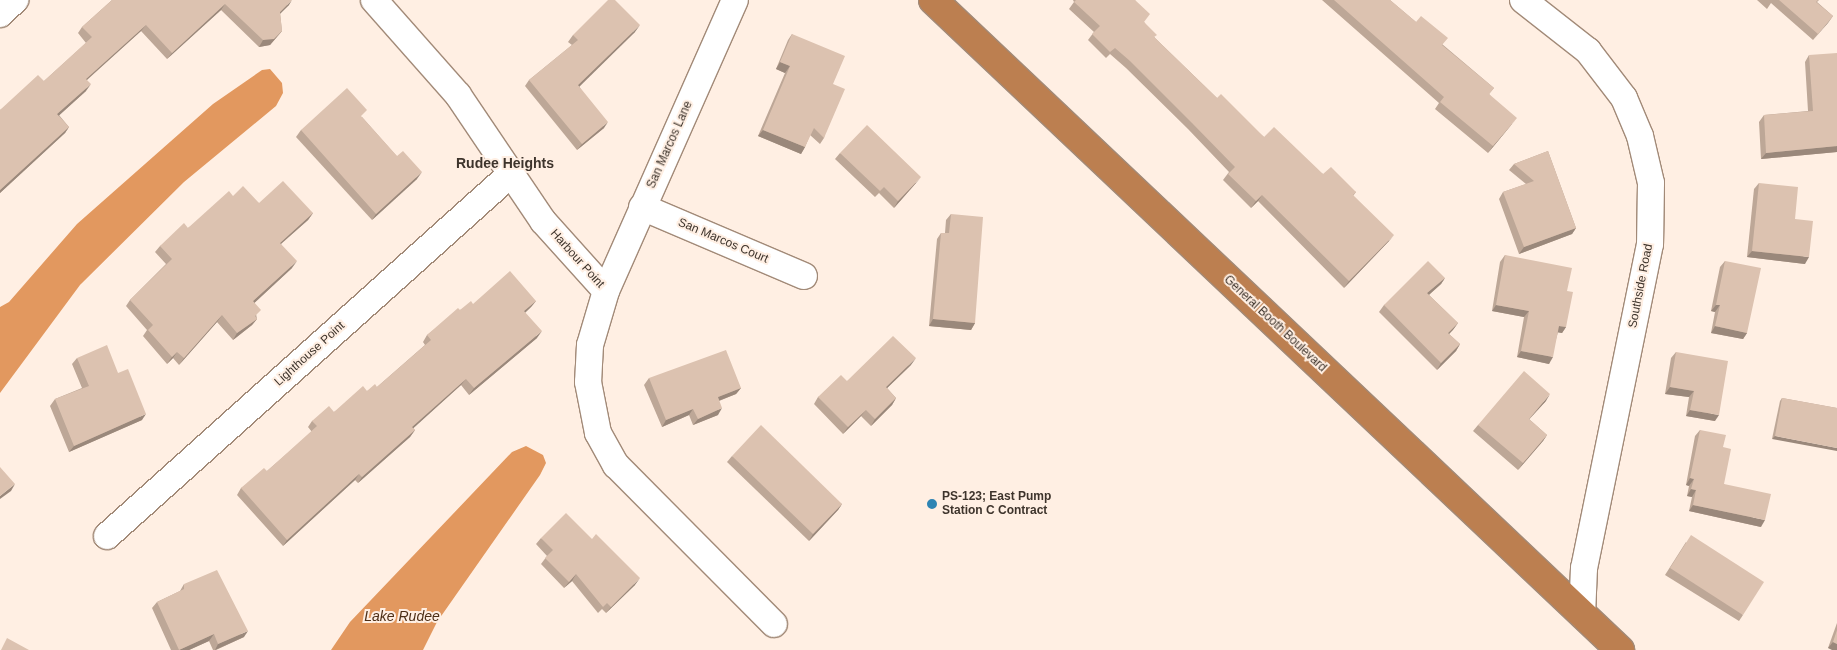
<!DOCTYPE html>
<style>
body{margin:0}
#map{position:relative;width:1837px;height:650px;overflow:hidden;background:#ffefe3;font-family:Arial,sans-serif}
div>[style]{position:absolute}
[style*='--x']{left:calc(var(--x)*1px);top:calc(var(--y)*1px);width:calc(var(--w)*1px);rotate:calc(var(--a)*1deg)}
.water>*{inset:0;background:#e2985f}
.roads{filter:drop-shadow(1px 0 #a28a78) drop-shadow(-1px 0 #a28a78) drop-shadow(0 1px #a28a78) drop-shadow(0 -1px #a28a78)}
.street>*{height:26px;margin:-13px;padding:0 13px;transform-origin:13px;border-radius:13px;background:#fff}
.highway>*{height:28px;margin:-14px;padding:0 14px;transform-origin:14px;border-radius:14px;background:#bc7f50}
.wall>*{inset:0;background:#bda797}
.shaded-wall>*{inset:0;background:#9a887b}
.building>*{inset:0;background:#dcc2b0}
.dots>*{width:14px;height:14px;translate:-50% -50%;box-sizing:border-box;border:2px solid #ffefe3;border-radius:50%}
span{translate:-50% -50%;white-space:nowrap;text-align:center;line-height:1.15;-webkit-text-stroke:4px #ffefe3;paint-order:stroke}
.street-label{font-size:12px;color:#3e342c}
.poi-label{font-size:12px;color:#3e342c;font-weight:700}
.left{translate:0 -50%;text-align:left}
.neighbourhood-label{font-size:14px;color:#3e342c;font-weight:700}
.water-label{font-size:14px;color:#4d2e16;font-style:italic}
</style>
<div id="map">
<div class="water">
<div style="clip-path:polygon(270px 69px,282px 83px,283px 93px,276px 106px,184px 182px,80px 285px,0 393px,0 307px,9px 302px,77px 224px,213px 104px,262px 70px)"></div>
<div style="clip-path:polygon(526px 446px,543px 455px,546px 463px,540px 475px,437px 622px,423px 650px,331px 650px,350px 622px,512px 452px)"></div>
</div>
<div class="roads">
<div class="street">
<div style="--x:374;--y:0;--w:127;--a:48.5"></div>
<div style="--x:458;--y:95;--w:152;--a:56"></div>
<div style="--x:543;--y:221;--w:94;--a:48"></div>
<div style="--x:606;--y:291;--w:56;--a:106.5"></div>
<div style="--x:590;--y:345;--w:37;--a:93"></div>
<div style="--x:588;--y:382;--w:52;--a:78.9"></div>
<div style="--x:598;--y:433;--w:37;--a:61"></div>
<div style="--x:616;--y:465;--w:224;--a:45.2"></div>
<div style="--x:1523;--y:0;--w:83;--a:38.1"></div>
<div style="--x:1588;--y:51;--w:59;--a:52.5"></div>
<div style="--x:1624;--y:98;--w:41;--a:67.2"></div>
<div style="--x:1640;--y:136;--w:48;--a:76.8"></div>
<div style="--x:1651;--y:183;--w:61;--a:90.9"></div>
<div style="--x:1650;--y:244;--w:331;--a:101.5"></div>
<div style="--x:1584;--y:568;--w:47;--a:92.4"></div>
<div style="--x:0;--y:14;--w:21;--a:-43"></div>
<div style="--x:642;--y:207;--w:176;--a:23.1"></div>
<div style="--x:606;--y:291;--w:318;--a:-66.1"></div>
<div style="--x:107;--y:536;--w:545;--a:-41.88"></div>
</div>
<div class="highway">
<div style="--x:933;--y:0;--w:946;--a:43.41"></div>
</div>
</div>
<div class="wall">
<div style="clip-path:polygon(112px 0,289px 5px,280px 13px,282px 31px,270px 45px,259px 47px,221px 10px,167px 59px,141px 31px,87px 80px,86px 91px,59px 115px,69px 127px,65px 133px,0 193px,0 110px,44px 81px,86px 43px,78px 33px,82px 27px)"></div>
<div style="clip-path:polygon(1073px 0,1135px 0,1144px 22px,1155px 38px,1217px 98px,1264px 137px,1323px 174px,1356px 192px,1353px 196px,1389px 241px,1344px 288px,1258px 201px,1251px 208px,1223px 180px,1229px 172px,1188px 129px,1126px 68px,1110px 54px,1106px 58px,1088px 40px,1094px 32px,1069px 9px,1074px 2px)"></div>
<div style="clip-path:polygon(1322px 0,1390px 0,1494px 88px,1489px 94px,1512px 124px,1488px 153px,1435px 109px,1439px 103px)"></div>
<div style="clip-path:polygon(1757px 0,1819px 0,1817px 2px,1833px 16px,1813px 40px,1771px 3px,1767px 9px)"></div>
<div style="clip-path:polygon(635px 32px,579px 86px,604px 128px,577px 150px,525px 86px,529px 80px,572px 45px,568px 42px,573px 35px)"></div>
<div style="clip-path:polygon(792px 34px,833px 84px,824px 138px,820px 144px,810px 135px,805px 147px,801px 154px,758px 136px,785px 73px,776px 69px,788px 40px)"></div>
<div style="clip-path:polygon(1809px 55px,1837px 152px,1761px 159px,1759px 122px,1764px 115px,1808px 111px,1805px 62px)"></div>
<div style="clip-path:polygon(362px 117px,417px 179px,372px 220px,296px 137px,301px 130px)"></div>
<div style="clip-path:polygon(1548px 151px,1576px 228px,1572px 234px,1519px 254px,1499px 199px,1503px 192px,1526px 184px,1509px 170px,1514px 164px)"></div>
<div style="clip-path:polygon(840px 153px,916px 183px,894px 208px,879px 193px,875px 197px,835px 159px)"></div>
<div style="clip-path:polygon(1759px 183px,1795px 219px,1805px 264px,1747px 257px,1754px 189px)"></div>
<div style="clip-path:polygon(233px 196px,259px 203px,313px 213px,308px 220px,281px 244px,292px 268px,254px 303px,257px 319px,252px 325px,233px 340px,217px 322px,179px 365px,173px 358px,167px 364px,143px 336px,147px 330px,126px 306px,130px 300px,166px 264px,155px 252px,160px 246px,188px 228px)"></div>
<div style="clip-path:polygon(951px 214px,975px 323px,971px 330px,929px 326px,937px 239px,941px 233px,945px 233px,946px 220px)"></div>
<div style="clip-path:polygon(1505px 255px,1567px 291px,1566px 327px,1562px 333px,1558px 332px,1549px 364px,1517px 357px,1524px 317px,1492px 311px,1500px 262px)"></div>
<div style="clip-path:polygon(1725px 261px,1747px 333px,1743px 339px,1711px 333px,1715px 312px,1711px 311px,1720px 267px)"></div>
<div style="clip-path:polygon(1445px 278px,1441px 284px,1429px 295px,1458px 323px,1449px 334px,1460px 344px,1456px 351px,1437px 370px,1379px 312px,1384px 305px)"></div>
<div style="clip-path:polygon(536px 301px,531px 307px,525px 313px,537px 338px,469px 395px,461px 385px,413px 428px,415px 430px,410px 437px,358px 483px,355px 480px,283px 546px,237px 495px,241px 488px,267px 471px,312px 432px,308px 427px,312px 421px,334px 412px,367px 391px,377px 387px,425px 345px,423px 342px,427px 335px,460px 310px,473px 304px)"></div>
<div style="clip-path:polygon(1676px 352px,1715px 421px,1686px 416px,1689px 397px,1665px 394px,1671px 358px)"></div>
<div style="clip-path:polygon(77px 358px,118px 373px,142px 420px,69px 452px,50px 406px,55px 399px,82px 388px,72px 364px)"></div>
<div style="clip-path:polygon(911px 365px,887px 388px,896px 398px,892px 405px,871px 426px,861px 416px,843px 434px,814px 404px,818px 397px,847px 381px)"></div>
<div style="clip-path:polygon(649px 378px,741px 388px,736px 394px,719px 401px,718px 415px,693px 425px,689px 415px,662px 427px,644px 385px)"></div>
<div style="clip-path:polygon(1782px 398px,1837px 408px,1772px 439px,1780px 401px)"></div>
<div style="clip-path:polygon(1546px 401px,1529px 419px,1547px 435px,1543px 441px,1518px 470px,1473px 431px,1478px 425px)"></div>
<div style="clip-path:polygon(1700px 430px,1723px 447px,1724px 484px,1761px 527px,1689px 511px,1692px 497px,1687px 496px,1689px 486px,1686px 485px,1695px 436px)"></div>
<div style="clip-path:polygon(732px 456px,842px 504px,838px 510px,809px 541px,727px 462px)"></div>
<div style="clip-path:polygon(541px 538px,635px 585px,606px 613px,602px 609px,598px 613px,572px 581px,564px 588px,541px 564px,547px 556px,536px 544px)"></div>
<div style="clip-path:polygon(1686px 542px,1743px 615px,1739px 621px,1665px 575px)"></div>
<div style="clip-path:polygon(184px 584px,244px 637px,216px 650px,213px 650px,209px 641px,189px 650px,171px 650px,152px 608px,157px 602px,180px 591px)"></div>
<div style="clip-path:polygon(1837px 623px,1837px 650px,1828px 648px)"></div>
</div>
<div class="shaded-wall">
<div style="clip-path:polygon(292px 0,289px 5px,276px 18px,280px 12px)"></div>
<div style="clip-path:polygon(225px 4px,221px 10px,167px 59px,172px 53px)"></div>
<div style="clip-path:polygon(1833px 16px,1828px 23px,1813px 40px)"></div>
<div style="clip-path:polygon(146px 25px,141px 31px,81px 85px,86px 79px)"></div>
<div style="clip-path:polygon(640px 25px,635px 32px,574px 92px,578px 85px)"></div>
<div style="clip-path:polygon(282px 31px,270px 45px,259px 47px,263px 40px)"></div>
<div style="clip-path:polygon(780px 62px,790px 66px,785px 73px,776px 69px)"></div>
<div style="clip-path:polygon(91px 84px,86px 91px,53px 121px,57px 114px)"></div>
<div style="clip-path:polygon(1517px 118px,1512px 124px,1488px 153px,1493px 146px)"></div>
<div style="clip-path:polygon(608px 122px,604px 128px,577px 150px,582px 144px)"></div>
<div style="clip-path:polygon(69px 127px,65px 133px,0 193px,0 190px)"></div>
<div style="clip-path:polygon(763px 130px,805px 147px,801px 154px,758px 136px)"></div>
<div style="clip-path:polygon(1837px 146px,1837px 152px,1761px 159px,1766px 153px)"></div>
<div style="clip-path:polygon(422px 172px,417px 179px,372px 220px,376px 214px)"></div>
<div style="clip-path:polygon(921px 177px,916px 183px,894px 208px,898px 201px)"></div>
<div style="clip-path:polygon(1262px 195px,1258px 201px,1251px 208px,1256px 201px)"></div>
<div style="clip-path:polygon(313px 213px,308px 220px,275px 249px,280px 243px)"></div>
<div style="clip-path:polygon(1576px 228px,1572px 234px,1519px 254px,1524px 247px)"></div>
<div style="clip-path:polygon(1394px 235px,1389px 241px,1344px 288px,1349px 281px)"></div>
<div style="clip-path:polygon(1752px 251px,1809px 257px,1805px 264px,1747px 257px)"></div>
<div style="clip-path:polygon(297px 261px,292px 268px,249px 308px,253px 301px)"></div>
<div style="clip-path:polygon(1445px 278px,1441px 284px,1423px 300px,1427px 293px)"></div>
<div style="clip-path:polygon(536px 301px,531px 307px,519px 318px,524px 311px)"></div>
<div style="clip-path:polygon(1496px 305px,1529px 311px,1524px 317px,1492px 311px)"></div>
<div style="clip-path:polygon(1716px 305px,1720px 305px,1715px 312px,1711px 311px)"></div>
<div style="clip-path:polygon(222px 315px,217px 322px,179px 365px,184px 358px)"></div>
<div style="clip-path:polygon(257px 319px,252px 325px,233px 340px,237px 333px)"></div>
<div style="clip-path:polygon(933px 319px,975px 323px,971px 330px,929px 326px)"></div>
<div style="clip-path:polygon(1458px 323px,1453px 330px,1444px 339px,1448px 333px)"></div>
<div style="clip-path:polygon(1559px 326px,1566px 327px,1562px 333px,1555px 332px)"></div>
<div style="clip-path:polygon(1715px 326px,1747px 333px,1743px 339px,1711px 333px)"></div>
<div style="clip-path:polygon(542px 331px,537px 338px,469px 395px,474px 388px)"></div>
<div style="clip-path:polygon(1460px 344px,1456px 351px,1437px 370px,1441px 363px)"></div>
<div style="clip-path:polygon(1521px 351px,1553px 357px,1549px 364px,1517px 357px)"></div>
<div style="clip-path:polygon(177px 352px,173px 358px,167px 364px,172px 357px)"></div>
<div style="clip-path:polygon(916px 358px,911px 365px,881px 394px,886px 387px)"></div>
<div style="clip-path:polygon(466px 379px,461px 385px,407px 434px,412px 427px)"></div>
<div style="clip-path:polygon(1670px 387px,1694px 391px,1689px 397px,1665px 394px)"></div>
<div style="clip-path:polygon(741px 388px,736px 394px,713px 403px,718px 397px)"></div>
<div style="clip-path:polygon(1550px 394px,1546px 401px,1524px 425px,1529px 419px)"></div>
<div style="clip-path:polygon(896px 398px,892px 405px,871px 426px,875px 419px)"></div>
<div style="clip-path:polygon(722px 408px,718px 415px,693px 425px,698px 419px)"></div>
<div style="clip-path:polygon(693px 409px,689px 415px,662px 427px,666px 420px)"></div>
<div style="clip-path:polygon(866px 410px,861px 416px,843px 434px,848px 427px)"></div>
<div style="clip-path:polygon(1690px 410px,1719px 415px,1715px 421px,1686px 416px)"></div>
<div style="clip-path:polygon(146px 414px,142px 420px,69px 452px,74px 446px)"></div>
<div style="clip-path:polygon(415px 430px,410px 437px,358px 483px,362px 477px)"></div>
<div style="clip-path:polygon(1547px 435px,1543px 441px,1518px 470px,1523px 463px)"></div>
<div style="clip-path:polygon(1775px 436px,1837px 448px,1837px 451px,1772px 439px)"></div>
<div style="clip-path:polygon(359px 474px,355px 480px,283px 546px,287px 540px)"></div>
<div style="clip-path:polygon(1690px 478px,1694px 479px,1689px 486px,1686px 485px)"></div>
<div style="clip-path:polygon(15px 484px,11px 491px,0 499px,0 496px)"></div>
<div style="clip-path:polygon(1691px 489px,1696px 490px,1692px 497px,1687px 496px)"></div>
<div style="clip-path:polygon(842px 504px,838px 510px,809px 541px,813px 534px)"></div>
<div style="clip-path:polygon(1693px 505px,1765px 520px,1761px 527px,1689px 511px)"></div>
<div style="clip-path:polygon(576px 574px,572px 581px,564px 588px,569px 582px)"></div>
<div style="clip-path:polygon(640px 578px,635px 585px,606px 613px,611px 607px)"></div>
<div style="clip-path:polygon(248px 631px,244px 637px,215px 650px,218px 644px)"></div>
<div style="clip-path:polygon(214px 634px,209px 641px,189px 650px,179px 650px)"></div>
<div style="clip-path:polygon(1833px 642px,1837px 644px,1837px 650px,1832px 650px,1828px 648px)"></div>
</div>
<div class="building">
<div style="clip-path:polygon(112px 0,292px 0,280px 12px,282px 31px,274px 39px,263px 40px,225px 4px,172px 53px,146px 25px,86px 79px,91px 84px,57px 114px,69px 127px,0 190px,0 110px,38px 75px,44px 81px,92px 37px,82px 27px)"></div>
<div style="clip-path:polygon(608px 0,615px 0,640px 25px,578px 85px,608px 122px,582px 144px,529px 80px,578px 40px,573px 35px)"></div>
<div style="clip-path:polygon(1076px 0,1135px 0,1150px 14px,1144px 22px,1157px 35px,1154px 37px,1217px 98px,1221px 94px,1264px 137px,1274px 127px,1323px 174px,1331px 167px,1356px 192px,1353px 195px,1394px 235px,1349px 281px,1262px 195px,1256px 201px,1228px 174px,1235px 167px,1192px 123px,1130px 61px,1115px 48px,1110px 52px,1092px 34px,1100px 26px,1074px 2px)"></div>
<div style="clip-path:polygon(1334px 0,1390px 0,1416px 22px,1421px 16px,1448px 38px,1442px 45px,1494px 88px,1489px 94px,1517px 118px,1493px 146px,1440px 102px,1444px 97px)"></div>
<div style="clip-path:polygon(1779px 0,1818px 0,1816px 2px,1833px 16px,1818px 34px)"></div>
<div style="clip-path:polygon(792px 34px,845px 56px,833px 84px,845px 89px,824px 138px,814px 128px,805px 147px,763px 130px,790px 66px,780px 62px)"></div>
<div style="clip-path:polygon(1837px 53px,1837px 146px,1766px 153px,1764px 115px,1813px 111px,1809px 55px)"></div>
<div style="clip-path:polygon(347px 88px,367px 110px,361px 116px,397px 156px,403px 151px,422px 172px,376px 214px,301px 130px)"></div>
<div style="clip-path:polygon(867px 125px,921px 177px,898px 201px,884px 187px,880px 191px,840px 153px)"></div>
<div style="clip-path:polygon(1548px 151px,1576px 228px,1524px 247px,1503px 192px,1534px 181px,1514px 164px)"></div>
<div style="clip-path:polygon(283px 181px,313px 213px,280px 243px,297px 261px,253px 301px,261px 310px,255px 316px,257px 319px,237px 333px,222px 315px,184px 358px,177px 352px,172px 357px,148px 330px,153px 325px,130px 300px,172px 259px,160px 246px,184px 223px,188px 228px,229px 191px,233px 196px,243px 186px,259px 203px)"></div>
<div style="clip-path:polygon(1759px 183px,1798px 187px,1795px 219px,1813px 221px,1809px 257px,1752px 251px)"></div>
<div style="clip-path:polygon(951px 214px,983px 217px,975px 323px,933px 319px,941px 233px,949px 233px)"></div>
<div style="clip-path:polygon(1505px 255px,1572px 268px,1567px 291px,1573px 292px,1566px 327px,1559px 326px,1553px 357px,1521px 351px,1529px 311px,1496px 305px)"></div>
<div style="clip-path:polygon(1428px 261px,1445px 278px,1427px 293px,1458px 323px,1448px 333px,1460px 344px,1441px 363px,1384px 305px)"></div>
<div style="clip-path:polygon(1725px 261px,1761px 268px,1747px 333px,1715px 326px,1720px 305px,1716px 305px)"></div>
<div style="clip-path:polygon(510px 271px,536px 301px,524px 311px,542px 331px,474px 388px,466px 379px,412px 427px,415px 430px,362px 477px,359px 474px,287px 540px,241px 488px,264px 468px,267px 471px,317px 426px,312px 421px,329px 406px,334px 412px,363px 386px,367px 391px,375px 384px,377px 387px,431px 340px,427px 335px,458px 308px,460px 310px,471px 301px,473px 304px)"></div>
<div style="clip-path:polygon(893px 336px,916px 358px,886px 387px,896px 398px,875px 419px,866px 410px,848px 427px,818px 397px,841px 375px,847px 381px)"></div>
<div style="clip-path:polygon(107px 345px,118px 373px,128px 369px,146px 414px,74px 446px,55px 399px,89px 386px,77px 358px)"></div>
<div style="clip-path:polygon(726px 350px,741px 388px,718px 397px,722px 408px,698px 419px,693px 409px,666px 420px,649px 378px)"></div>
<div style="clip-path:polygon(1676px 352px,1728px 361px,1719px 415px,1690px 410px,1694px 391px,1670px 387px)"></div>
<div style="clip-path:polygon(1524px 371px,1550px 394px,1529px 419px,1547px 435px,1523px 463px,1478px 425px)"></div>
<div style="clip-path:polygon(1782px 398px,1837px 408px,1837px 448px,1775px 436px)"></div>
<div style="clip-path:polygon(761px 425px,842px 504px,813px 534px,732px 456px)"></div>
<div style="clip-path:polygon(1700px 430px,1726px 435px,1723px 447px,1731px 449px,1724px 484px,1771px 494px,1765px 520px,1693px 505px,1696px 490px,1691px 489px,1694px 479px,1690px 478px)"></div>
<div style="clip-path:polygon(0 467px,15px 484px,0 496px)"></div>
<div style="clip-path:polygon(566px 513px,592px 539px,596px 534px,640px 578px,611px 607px,607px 603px,603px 607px,576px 574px,569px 582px,545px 558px,553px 550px,541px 538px)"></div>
<div style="clip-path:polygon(1691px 535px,1764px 582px,1743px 615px,1670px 568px)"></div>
<div style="clip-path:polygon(217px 570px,248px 631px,218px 644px,214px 634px,179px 650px,157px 602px,184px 589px,184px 584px)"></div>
<div style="clip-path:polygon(1837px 630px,1837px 644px,1833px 642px)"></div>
<div style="clip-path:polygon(7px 638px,29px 650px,1px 650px)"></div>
</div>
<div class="dots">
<div style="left:932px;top:504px;background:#2e84b3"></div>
</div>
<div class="street-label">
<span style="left:670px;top:145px;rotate:-66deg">San Marcos Lane</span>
<span style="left:723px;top:241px;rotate:23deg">San Marcos Court</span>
<span style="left:577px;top:259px;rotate:48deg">Harbour Point</span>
<span style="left:1641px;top:286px;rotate:-79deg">Southside Road</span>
<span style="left:1275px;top:324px;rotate:43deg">General Booth Boulevard</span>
<span style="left:310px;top:354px;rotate:-42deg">Lighthouse Point</span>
</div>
<div class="poi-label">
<span class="left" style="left:942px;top:504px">PS-123; East Pump<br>Station C Contract</span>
</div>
<div class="neighbourhood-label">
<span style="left:505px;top:163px">Rudee Heights</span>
</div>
<div class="water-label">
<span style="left:402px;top:616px">Lake Rudee</span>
</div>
</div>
